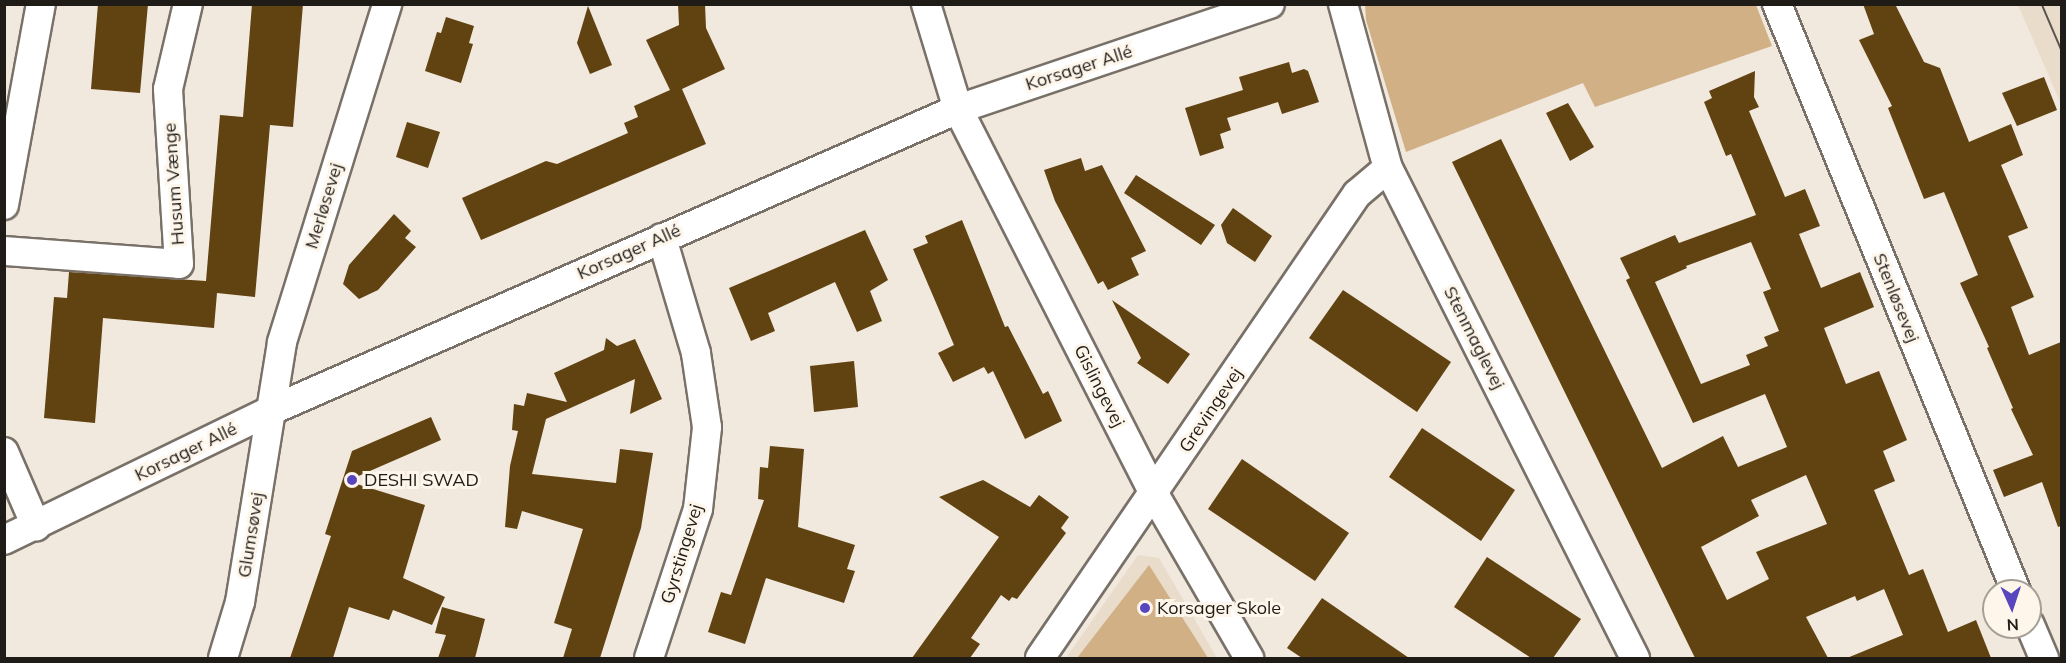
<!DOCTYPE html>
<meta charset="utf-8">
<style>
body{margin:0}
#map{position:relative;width:2066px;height:663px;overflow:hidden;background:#f1e8de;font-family:Mulish,sans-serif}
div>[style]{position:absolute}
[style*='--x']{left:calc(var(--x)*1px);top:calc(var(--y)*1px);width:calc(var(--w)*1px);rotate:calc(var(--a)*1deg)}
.built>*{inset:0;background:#eadccb}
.green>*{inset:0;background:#d1b086}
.building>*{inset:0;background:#614211}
.roads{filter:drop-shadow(2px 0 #797168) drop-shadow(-2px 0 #797168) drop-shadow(0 2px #797168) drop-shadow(0 -2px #797168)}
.minor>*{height:28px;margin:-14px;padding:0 14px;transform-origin:14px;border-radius:14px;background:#fff}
.tram>*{height:1.5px;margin:-0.75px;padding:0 0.75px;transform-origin:0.75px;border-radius:0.75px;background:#5a554f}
.dots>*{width:16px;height:16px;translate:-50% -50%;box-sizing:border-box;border:3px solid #fef6eb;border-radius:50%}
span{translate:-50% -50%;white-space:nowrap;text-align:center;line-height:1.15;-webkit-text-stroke:6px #fef6eb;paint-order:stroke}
.street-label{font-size:18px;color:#1f1c18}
.poi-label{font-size:18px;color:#1f1c18}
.left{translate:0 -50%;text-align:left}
.frame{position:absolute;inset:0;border:6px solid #1f1c18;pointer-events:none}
.north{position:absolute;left:1982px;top:579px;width:60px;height:60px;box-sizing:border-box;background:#fef6eb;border:2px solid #a59f97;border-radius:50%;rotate:177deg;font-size:16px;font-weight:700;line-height:24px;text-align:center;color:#1f1c18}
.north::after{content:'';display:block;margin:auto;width:21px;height:27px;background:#5746be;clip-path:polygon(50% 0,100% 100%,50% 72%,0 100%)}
</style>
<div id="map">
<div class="built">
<div style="clip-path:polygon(2018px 5px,2061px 5px,2061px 104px)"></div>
<div style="clip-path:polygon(1138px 555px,1159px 558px,1217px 658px,1066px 658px)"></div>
</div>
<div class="green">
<div style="clip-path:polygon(1365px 4px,1756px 5px,1772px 46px,1595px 107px,1583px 83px,1406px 152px,1366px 20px)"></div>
<div style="clip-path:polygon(1149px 565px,1208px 658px,1077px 658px)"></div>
</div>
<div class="building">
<div style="clip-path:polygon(98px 4px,148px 4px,140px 93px,91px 89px)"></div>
<div style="clip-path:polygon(252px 4px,303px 4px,293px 127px,270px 125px,255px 297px,217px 293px,214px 328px,103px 318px,95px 423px,44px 418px,54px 297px,67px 298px,69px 272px,206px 281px,220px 115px,243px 117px)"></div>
<div style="clip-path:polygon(678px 4px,705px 4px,706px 28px,725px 69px,682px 89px,706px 144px,481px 240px,462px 198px,546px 161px,557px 164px,628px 133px,624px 123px,638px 117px,634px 106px,670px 90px,646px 40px,679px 25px)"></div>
<div style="clip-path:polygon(1863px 4px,1895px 4px,1924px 62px,1940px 68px,1969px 142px,2011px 124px,2023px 155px,2001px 165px,2028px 228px,2008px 236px,2034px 297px,2011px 307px,2029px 355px,2061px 342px,2061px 526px,2058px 527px,2042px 482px,2004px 497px,1993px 470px,2033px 455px,2011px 409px,2013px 408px,1987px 348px,1989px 347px,1960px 283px,1978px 275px,1944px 192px,1924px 199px,1888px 108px,1892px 106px,1859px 40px,1874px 34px)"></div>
<div style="clip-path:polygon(588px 6px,612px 65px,590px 74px,577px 43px)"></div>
<div style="clip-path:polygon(446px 17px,474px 26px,469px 43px,473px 44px,461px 83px,425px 71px,437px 32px,441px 33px)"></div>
<div style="clip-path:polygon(1289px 62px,1292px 73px,1304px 69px,1308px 71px,1319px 102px,1282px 114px,1278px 102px,1227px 118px,1231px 130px,1220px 134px,1224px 148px,1200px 156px,1185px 108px,1243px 90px,1239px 77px)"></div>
<div style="clip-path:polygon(evenodd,1755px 71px,1754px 97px,1759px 107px,1749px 111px,1785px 197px,1805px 189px,1820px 226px,1799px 234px,1821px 288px,1860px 272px,1874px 307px,1824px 328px,1846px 384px,1879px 371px,1907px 440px,1883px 451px,1895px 481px,1874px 490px,1909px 575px,1923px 569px,1948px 632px,1976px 620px,1991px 658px,1847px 658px,1903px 635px,1884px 589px,1857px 601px,1855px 596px,1806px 617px,1828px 658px,1695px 658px,1452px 162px,1501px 139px,1662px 468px,1723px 436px,1738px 467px,1787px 447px,1765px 394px,1693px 423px,1626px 280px,1630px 278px,1620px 258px,1675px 235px,1679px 243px,1756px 215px,1731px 154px,1726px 156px,1704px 102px,1712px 98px,1709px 91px,1755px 71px,1751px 242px,1771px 289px,1763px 292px,1779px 331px,1764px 337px,1768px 346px,1746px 355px,1750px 365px,1701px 384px,1655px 282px,1687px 268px,1686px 266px,1751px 242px,1755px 71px,1806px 475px,1827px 524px,1756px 552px,1769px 579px,1727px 600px,1701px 547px,1759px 516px,1751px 500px,1806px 475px)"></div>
<div style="clip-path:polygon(2044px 77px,2057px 110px,2017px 126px,2002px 93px)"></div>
<div style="clip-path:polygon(1568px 103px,1594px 147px,1570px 161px,1546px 113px)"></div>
<div style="clip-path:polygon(407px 122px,440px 132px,428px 168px,396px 157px)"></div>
<div style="clip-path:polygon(1081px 158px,1085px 171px,1102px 165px,1146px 251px,1131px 258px,1139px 275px,1108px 290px,1103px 281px,1098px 284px,1055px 201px,1044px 170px)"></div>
<div style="clip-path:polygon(1136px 175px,1215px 225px,1201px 245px,1124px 193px)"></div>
<div style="clip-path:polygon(1233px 208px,1272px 236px,1255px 262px,1227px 243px,1221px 225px)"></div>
<div style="clip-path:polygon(394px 214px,411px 231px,405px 238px,416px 247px,378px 290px,359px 299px,343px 284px,349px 265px)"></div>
<div style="clip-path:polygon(962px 220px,1005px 327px,1008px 326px,1043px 394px,1048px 391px,1062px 421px,1025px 439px,993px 371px,988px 374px,984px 367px,953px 382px,938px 353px,954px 345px,913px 249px,928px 243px,925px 236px)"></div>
<div style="clip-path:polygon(865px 230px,888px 280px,870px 291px,882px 321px,857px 332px,835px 282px,768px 313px,775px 331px,751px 341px,729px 288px)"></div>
<div style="clip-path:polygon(1343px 290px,1451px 362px,1417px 412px,1309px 338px)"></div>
<div style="clip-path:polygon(1112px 300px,1190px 354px,1168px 384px,1137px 363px,1141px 358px)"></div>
<div style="clip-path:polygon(606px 338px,617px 346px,635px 339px,662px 399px,630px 414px,635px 379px,546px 419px,532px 474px,616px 483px,620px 449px,653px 453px,641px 528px,600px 658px,563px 658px,572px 629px,554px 623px,583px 529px,522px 511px,517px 529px,505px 527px,510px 466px,518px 431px,512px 430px,514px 404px,524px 406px,527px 393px,567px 402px,554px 373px,604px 350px)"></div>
<div style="clip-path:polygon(854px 361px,858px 407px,814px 412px,810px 366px)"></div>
<div style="clip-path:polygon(431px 417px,441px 440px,347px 481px,425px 505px,403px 578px,445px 597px,432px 625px,393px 610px,389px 620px,349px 607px,333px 658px,290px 658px,331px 536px,325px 534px,352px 451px)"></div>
<div style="clip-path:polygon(1422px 428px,1515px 490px,1481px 541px,1389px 477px)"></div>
<div style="clip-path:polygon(770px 446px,804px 449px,798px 527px,855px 545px,847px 569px,855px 571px,844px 603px,766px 578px,745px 644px,708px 632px,721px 592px,731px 595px,764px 500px,758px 499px,760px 467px,768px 468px)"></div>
<div style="clip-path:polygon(1242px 459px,1349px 533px,1315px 581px,1208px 509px)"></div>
<div style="clip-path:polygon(983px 480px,1030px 507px,1039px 495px,1069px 517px,1061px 528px,1066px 533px,1017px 599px,1012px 597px,1009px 601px,1001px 595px,971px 638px,980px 644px,970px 658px,912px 658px,999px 537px,939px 497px)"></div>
<div style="clip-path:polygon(1487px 557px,1581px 619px,1553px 658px,1531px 658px,1454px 607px)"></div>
<div style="clip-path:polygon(1322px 598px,1409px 658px,1302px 658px,1287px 648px)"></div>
<div style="clip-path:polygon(442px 607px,485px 619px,475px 658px,438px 658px,446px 635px,435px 633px)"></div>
</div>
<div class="roads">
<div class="minor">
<div style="--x:926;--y:4;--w:110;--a:73.1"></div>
<div style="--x:958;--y:109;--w:432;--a:63"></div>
<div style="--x:1154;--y:494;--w:190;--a:59.9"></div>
<div style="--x:1343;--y:4;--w:170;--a:74.7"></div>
<div style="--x:1388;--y:168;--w:549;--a:63.25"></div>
<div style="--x:1777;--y:4;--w:634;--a:67.85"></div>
<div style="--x:4;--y:205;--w:204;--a:-79.6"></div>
<div style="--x:4;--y:251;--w:175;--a:4.2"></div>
<div style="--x:179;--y:264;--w:175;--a:-93.6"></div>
<div style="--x:168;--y:89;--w:87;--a:-76.8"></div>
<div style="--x:4;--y:452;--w:81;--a:66.6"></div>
<div style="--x:4;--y:540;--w:298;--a:-25.9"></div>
<div style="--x:272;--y:410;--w:749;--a:-23.69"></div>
<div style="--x:958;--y:109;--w:329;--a:-18.6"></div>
<div style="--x:2030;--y:625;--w:36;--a:67"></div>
<div style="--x:223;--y:658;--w:59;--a:-73.1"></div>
<div style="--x:240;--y:602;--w:263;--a:-80.8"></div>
<div style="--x:282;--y:342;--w:354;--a:-72.7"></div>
<div style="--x:649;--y:658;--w:157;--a:-71.8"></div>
<div style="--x:698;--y:509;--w:82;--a:-83.7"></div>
<div style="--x:707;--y:427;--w:75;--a:-98.5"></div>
<div style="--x:696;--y:353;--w:120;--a:-106.5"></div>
<div style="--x:1040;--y:658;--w:562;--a:-55.66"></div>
<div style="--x:1357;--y:194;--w:40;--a:-40"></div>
</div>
</div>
<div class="tram">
<div style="--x:2042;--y:4;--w:51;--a:66.9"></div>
</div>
<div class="dots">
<div style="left:352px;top:480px;background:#5746be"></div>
<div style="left:1145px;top:608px;background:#5746be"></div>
</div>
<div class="street-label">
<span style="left:1079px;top:68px;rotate:-18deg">Korsager Allé</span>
<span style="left:174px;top:184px;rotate:-94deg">Husum Vænge</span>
<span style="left:324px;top:206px;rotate:-73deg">Merløsevej</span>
<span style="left:629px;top:252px;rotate:-24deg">Korsager Allé</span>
<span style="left:1896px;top:298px;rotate:68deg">Stenløsevej</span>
<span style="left:1474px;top:338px;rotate:63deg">Stenmaglevej</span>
<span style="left:1099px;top:386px;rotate:63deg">Gislingevej</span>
<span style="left:1211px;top:410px;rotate:-56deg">Grevingevej</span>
<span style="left:186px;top:452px;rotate:-26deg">Korsager Allé</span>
<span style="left:251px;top:535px;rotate:-81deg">Glumsøvej</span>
<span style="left:682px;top:554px;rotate:-73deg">Gyrstingevej</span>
</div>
<div class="poi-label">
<span class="left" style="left:364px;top:480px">DESHI SWAD</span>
<span class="left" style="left:1157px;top:608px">Korsager Skole</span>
</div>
<div class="frame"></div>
<div class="north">N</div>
</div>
